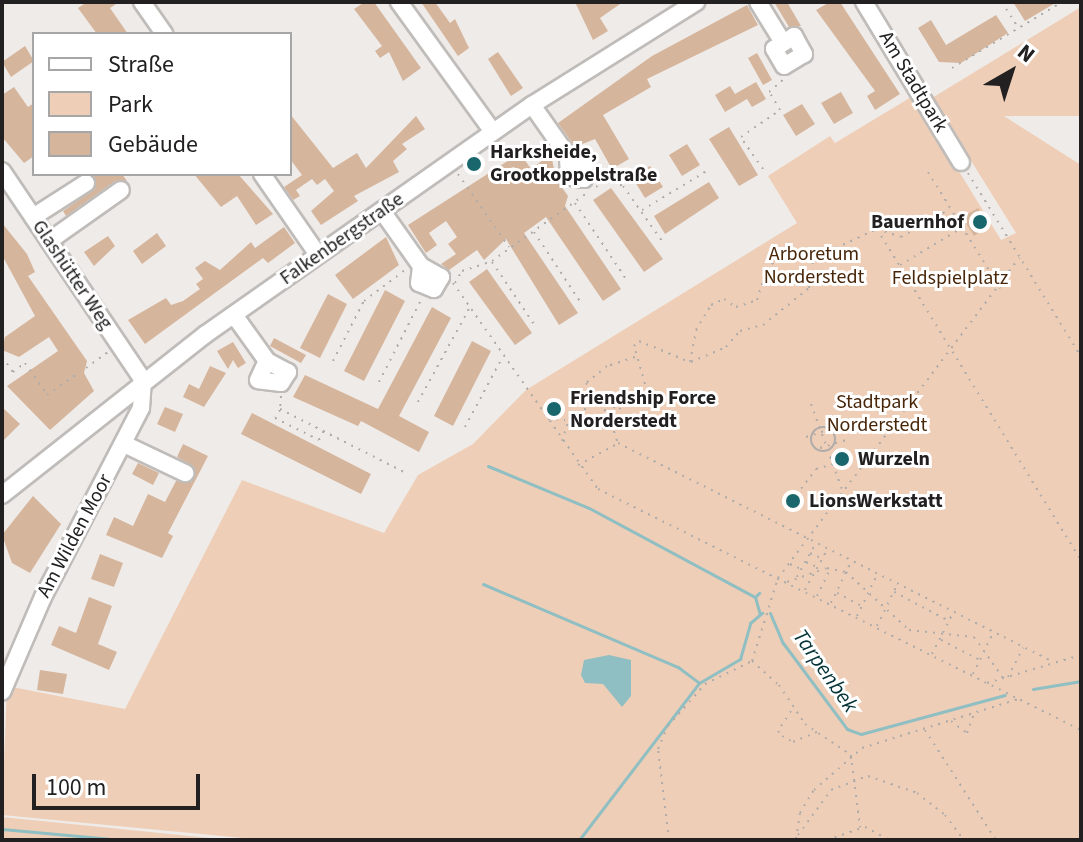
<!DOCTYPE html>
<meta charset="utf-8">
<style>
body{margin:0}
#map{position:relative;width:1083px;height:842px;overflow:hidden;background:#efebe8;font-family:"Source Sans 3",sans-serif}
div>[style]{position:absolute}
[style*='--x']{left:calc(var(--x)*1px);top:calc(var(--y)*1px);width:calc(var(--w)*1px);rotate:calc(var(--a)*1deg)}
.green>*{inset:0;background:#efceb7}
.water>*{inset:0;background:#8fbfc2}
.stream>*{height:3px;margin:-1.5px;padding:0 1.5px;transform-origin:1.5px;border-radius:1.5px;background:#8fbfc2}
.building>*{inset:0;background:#d6b59d}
.path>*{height:2px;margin-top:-1px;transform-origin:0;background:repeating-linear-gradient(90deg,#afacaa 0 2px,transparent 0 8px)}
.path>.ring{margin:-1px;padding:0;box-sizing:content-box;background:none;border:2px solid #afacaa;border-radius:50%}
.roads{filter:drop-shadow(2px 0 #bfbcb9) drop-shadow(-2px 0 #bfbcb9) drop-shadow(0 2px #bfbcb9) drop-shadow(0 -2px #bfbcb9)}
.minor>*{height:16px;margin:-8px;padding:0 8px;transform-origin:8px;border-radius:8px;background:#fff}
.dots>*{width:22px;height:22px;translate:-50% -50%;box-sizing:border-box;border:4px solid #fff;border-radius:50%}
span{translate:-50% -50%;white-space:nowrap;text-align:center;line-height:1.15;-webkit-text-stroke:6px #fff;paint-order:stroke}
.street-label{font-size:20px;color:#222020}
.poi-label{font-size:20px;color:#222020;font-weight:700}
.left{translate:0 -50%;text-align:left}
.right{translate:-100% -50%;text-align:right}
.park-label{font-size:20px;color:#472609}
.water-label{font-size:22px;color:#033337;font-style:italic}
.frame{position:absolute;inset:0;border:4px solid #222020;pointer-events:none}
.legend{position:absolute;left:32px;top:32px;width:260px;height:144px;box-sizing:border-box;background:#fff;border:2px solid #a7a6a6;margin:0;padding:10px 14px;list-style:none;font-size:24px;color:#222020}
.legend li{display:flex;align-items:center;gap:16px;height:40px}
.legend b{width:40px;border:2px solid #a7a6a6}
.north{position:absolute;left:971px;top:32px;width:80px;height:80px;-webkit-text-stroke:6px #fff;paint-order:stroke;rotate:39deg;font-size:22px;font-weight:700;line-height:32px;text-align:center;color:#222020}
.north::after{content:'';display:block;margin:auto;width:28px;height:36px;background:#222020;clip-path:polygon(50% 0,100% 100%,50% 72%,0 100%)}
.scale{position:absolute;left:32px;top:774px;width:168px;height:36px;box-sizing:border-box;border:4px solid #222020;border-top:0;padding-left:10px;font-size:24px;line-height:28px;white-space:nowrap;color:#222020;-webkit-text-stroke:6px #fff;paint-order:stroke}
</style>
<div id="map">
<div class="green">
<div style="clip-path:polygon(1081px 7px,1081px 116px,1004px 116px,1081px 165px,1081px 840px,263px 840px,2px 815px,7px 686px,125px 709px,242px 480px,384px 533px,418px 475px,473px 444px,526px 390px,797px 223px,768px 176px,830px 136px,835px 143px,913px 96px,1001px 240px,1016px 233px,932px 98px)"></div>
<div style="clip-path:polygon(2px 817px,200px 837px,237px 840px,2px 840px)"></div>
</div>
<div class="water">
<div style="clip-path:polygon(609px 655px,631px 660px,631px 696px,622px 707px,603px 684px,585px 683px,581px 675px,584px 660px)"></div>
</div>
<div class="stream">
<div style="--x:488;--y:466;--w:109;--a:22.6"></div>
<div style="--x:589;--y:508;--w:188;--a:28.2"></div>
<div style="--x:755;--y:597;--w:6;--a:-45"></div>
<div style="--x:483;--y:584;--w:212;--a:23.1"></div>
<div style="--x:678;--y:667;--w:26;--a:37"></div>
<div style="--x:755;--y:597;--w:18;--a:74"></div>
<div style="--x:770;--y:613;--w:33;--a:67"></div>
<div style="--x:783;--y:643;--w:107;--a:53.3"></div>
<div style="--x:847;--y:729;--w:15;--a:20"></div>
<div style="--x:861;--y:734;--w:149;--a:-15.2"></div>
<div style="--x:1033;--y:689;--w:49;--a:-9.5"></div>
<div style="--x:2;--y:829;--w:121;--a:5.2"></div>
<div style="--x:579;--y:840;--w:198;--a:-52.6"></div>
<div style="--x:699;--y:683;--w:48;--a:-30.3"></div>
<div style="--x:740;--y:659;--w:37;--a:-74"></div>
<div style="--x:750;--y:623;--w:16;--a:-40"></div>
</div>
<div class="building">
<div style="clip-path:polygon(87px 2px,119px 2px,110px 8px,128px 34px,97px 34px,78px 8px)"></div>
<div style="clip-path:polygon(365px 2px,374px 2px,421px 68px,403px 81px,389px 52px,380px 58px,375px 51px,382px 46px,354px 9px)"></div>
<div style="clip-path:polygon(421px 2px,435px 2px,450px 23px,455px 19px,469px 48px,458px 56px)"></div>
<div style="clip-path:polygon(575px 2px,623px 2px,600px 18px,608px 31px,593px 40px)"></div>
<div style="clip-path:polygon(774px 2px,787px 2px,801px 26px,789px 27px)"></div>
<div style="clip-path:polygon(830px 2px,840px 2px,900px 94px,875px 110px,867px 96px,875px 91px,816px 10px)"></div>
<div style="clip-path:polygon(1013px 2px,1057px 2px,1025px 21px)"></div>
<div style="clip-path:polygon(747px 5px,758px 25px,647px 79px,651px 87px,603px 115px,629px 159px,612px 169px,595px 139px,575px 147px,558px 123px,652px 56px)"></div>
<div style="clip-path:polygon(996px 15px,1008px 33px,961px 63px,939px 62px,918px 28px,931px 20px,946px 45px)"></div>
<div style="clip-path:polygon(25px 46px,34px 61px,11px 77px,2px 62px)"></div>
<div style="clip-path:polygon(498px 52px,523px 88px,511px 96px,488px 59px)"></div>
<div style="clip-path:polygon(757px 53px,772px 80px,763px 85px,748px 58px)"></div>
<div style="clip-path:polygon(756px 82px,766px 99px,752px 107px,747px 99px,725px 112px,715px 95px,730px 86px,735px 94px)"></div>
<div style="clip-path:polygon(14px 87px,28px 107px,34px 103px,34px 156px,24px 163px,2px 137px,2px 95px)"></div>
<div style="clip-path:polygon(841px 92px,853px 113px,834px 124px,821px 103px)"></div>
<div style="clip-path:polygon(802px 104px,815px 124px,796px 136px,783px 115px)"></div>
<div style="clip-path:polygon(290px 114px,333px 168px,357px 153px,366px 168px,416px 116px,425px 129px,402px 144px,407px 149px,393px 161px,399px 172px,354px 196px,358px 201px,321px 225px,311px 211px,334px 191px,325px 179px,317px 185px,312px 179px,296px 190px,300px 196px,293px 200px,284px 187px,302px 175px,290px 159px)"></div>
<div style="clip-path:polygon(729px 127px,758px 175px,739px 186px,709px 139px)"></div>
<div style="clip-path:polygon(687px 144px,700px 165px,682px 176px,669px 155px)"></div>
<div style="clip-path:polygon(520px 153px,531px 169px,551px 154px,556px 179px,568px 196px,565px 206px,621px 289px,603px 301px,546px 217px,524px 233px,578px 313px,559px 325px,506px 239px,484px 260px,477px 250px,449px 270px,441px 264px,456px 254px,448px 244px,457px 237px,446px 221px,429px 233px,437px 245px,426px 253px,408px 225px)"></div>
<div style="clip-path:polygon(650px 166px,663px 187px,645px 198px,632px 177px)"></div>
<div style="clip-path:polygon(92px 174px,122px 174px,127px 181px,115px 181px,66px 216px,63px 211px,95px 189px)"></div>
<div style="clip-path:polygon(194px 174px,238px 174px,273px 214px,256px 225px,237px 196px,221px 207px)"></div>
<div style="clip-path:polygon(709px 182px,719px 198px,665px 234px,654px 216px)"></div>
<div style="clip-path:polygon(611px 188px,663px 259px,644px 272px,593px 200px)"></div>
<div style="clip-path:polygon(978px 208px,989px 226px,974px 236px,962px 217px)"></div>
<div style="clip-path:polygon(2px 223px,27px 254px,35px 272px,28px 276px,87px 361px,84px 373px,94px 391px,50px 430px,7px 386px,58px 351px,49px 337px,19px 357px,2px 350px,5px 337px,35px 316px,2px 255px)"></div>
<div style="clip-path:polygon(284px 227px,295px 243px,268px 263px,263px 258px,145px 344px,128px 320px,166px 298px,171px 305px,183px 301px,200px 289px,196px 284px,203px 279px,195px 268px,205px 261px,220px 270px,251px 242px,255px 248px)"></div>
<div style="clip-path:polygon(157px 233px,166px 246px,142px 264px,133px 251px)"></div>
<div style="clip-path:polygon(108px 236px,115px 246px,94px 266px,84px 252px)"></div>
<div style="clip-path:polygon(386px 237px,399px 265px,353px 299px,335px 275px)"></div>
<div style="clip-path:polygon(487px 269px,532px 333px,515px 345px,469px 282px)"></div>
<div style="clip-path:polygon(385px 290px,405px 301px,364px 381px,344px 371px)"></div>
<div style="clip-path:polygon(328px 294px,347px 304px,320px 358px,300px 348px)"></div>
<div style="clip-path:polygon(432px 307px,451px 318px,399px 416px,429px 432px,419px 452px,361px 421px,358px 426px,293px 397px,305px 375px,378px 409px)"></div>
<div style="clip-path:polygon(274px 338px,306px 355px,301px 363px,270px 346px)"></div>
<div style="clip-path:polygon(472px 341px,491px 351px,453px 426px,434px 416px)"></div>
<div style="clip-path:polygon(233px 342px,246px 363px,238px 368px,233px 360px,228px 369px,217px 351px)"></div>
<div style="clip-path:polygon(210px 366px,226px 373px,204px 407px,183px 397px,189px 384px,199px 389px)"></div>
<div style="clip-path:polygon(2px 407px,20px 424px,2px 442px)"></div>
<div style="clip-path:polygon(165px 407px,183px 414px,175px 432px,157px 424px)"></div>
<div style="clip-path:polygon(252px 413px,371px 474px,361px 494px,241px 434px)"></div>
<div style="clip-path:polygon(183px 444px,208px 456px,168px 533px,173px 536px,162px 558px,106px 535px,114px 517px,133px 526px,148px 494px,165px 502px,176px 481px,192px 482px,194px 467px,177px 457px)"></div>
<div style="clip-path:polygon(138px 463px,159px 473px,153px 485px,132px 474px)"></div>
<div style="clip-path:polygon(33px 496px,61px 524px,30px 573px,12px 563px,2px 535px)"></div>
<div style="clip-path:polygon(100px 554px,123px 563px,114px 587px,91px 579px)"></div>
<div style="clip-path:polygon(89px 597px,112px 606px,98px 644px,117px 652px,109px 670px,51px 645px,59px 626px,76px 633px)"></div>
<div style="clip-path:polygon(40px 670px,67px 674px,63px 694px,37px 690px)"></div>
</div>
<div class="path">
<div style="--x:1002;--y:2;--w:31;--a:58"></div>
<div style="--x:952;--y:68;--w:128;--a:-31"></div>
<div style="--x:763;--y:169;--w:39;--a:-125"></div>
<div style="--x:741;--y:137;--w:47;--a:-34.7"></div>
<div style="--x:780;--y:110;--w:21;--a:-121"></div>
<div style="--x:769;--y:92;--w:21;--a:-41"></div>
<div style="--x:928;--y:172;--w:137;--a:58.2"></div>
<div style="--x:968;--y:173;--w:216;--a:58.4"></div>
<div style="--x:458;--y:174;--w:89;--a:55.1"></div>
<div style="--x:598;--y:175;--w:27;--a:24"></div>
<div style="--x:623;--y:186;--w:71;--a:54.7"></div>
<div style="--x:596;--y:187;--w:11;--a:-34"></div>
<div style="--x:575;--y:203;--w:92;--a:56.1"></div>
<div style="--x:642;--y:210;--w:79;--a:-31.1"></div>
<div style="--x:877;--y:229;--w:389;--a:58.4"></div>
<div style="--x:534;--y:232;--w:82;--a:56.5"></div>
<div style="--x:492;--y:262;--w:78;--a:55.9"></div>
<div style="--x:900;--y:265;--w:70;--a:-31"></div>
<div style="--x:453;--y:283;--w:252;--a:54.9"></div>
<div style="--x:598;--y:489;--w:540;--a:26.52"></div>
<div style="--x:455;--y:283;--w:14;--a:-60"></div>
<div style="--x:462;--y:271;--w:32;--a:-18"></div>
<div style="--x:492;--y:261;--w:117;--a:-35.6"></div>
<div style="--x:2;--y:357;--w:19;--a:54"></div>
<div style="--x:13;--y:372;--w:15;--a:-37"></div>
<div style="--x:25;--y:363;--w:39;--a:55"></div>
<div style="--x:47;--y:395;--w:39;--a:-35"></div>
<div style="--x:635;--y:357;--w:29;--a:162"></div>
<div style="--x:607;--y:366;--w:27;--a:141"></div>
<div style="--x:586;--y:383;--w:40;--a:55.1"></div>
<div style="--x:609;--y:416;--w:28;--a:72"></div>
<div style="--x:618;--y:443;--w:487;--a:26.7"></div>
<div style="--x:333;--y:361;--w:68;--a:-62.7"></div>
<div style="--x:364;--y:301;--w:51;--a:-37.1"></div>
<div style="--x:691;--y:362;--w:38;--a:-23"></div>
<div style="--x:726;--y:347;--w:21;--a:-49"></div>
<div style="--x:740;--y:331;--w:24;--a:-15"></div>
<div style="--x:763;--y:325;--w:59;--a:-38.8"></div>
<div style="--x:809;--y:288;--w:30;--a:-81"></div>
<div style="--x:814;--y:258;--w:69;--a:-24.7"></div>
<div style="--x:877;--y:229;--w:25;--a:18"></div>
<div style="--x:901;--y:237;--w:56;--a:-29.7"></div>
<div style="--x:86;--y:368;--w:27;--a:-36"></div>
<div style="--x:379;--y:382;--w:94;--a:-62.9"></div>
<div style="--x:281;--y:396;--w:13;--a:94"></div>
<div style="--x:280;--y:409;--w:141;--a:26.9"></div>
<div style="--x:418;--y:402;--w:106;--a:-61.3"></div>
<div style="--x:811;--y:404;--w:90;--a:70"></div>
<div style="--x:280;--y:410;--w:9;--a:122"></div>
<div style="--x:275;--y:418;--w:49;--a:26.6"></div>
<div style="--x:319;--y:440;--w:10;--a:-61"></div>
<div style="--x:548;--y:419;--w:17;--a:3"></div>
<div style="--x:465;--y:427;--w:78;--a:-61.8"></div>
<div class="ring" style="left:811px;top:427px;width:22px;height:22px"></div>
<div style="--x:806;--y:437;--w:23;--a:-18"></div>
<div style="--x:562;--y:441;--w:25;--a:-72"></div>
<div style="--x:570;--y:417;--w:32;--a:-28"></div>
<div style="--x:598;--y:402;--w:22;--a:18"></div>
<div style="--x:619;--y:409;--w:22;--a:-32"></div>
<div style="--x:638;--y:397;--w:15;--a:-62"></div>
<div style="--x:645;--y:384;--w:40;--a:-106"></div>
<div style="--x:634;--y:346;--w:7;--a:-45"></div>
<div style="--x:639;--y:341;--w:55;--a:22.4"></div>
<div style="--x:690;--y:362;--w:33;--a:-79"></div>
<div style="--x:696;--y:330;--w:29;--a:-59"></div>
<div style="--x:711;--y:305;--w:14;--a:-25"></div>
<div style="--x:724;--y:299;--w:14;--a:34"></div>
<div style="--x:736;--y:307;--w:22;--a:-18"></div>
<div style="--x:757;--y:300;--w:31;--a:-73"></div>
<div style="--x:766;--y:270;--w:20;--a:-45"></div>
<div style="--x:780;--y:256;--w:34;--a:3"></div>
<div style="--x:820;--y:448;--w:30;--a:-17"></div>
<div style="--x:578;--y:465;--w:44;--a:-28.3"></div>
<div style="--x:796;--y:495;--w:33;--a:-52"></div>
<div style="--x:816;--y:469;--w:18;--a:-16"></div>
<div style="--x:810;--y:553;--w:12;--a:24"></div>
<div style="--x:806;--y:562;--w:12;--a:24"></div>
<div style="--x:790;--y:564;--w:12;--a:24"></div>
<div style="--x:797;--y:577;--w:38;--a:-61"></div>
<div style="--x:787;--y:582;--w:42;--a:-19.3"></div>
<div style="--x:827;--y:568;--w:19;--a:12"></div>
<div style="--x:846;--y:572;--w:86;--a:42.6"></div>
<div style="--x:909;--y:630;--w:65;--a:6.1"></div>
<div style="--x:974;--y:637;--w:52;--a:54.5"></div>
<div style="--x:805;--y:590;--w:46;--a:-61.2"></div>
<div style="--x:894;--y:592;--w:62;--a:27.8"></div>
<div style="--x:837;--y:593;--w:26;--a:28"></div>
<div style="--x:817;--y:596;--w:30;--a:-64"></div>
<div style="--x:831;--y:603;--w:46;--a:-64"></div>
<div style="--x:857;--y:616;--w:46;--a:-64"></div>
<div style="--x:877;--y:626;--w:46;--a:-64"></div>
<div style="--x:941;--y:640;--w:42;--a:27.2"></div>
<div style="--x:932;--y:654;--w:46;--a:-62.9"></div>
<div style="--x:752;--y:661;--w:87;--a:-72.6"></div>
<div style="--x:778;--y:578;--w:401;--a:-53"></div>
<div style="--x:973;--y:674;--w:46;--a:-64"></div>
<div style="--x:1008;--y:677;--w:33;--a:-63"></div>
<div style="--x:987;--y:683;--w:98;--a:-16.6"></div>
<div style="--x:791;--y:711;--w:24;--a:123"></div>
<div style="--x:778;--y:731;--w:6;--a:51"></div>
<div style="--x:782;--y:736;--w:13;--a:29"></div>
<div style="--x:793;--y:742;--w:26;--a:-23"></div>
<div style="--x:951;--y:721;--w:20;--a:37"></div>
<div style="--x:967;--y:733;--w:20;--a:-70"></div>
<div style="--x:925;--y:730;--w:131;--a:57.2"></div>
<div style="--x:798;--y:835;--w:56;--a:-53.7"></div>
<div style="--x:831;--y:790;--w:40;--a:-21"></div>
<div style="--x:868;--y:776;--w:52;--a:19.1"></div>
<div style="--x:917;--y:793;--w:36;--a:38"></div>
<div style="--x:945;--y:815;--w:31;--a:53"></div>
<div style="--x:796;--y:839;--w:26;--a:-81"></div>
<div style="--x:800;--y:813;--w:27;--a:-59"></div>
<div style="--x:814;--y:790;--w:64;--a:-41.2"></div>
<div style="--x:862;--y:748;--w:164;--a:-17.4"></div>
<div style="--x:669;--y:840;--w:92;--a:-96.9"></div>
<div style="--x:658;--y:749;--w:25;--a:-67"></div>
<div style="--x:668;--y:726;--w:56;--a:-48.6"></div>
<div style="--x:705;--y:684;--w:52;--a:-26.1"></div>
<div style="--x:752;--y:661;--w:36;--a:42"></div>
<div style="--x:779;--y:685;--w:47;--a:56.3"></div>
<div style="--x:805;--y:724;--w:55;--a:34"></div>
<div style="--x:851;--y:755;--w:73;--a:82.9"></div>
<div style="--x:827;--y:840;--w:40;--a:-18.9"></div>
<div style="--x:865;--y:827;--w:27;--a:28"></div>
</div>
<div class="roads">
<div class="minor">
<div style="--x:142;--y:2;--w:39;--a:55"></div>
<div style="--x:399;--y:2;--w:160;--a:54.1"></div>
<div style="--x:758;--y:2;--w:46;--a:58.4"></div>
<div style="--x:864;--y:2;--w:187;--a:58.8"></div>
<div style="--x:794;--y:36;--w:21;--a:61"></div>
<div style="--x:804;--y:54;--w:23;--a:149"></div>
<div style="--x:784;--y:66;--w:20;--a:-120"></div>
<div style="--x:774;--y:49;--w:24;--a:-33"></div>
<div style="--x:532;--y:105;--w:62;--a:54.8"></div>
<div style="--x:568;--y:156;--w:19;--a:25"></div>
<div style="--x:585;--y:164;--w:15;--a:94"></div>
<div style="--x:584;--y:179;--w:15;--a:-172"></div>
<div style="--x:569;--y:177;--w:21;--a:-93"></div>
<div style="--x:2;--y:171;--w:252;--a:56"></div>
<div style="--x:143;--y:380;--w:28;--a:94"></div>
<div style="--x:141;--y:408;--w:213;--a:117.4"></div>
<div style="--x:43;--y:597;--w:103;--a:113.3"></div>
<div style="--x:262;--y:174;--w:98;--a:55.3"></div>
<div style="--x:382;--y:211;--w:67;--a:54.7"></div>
<div style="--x:421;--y:266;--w:23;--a:29"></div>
<div style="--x:441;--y:277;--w:14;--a:120"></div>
<div style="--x:434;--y:289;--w:16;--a:-158"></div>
<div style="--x:419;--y:283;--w:17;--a:-83"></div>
<div style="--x:33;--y:217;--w:63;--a:-32.7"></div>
<div style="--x:49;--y:241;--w:88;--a:-35.3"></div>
<div style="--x:234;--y:315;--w:57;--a:54.3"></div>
<div style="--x:267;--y:361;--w:24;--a:28"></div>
<div style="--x:288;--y:372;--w:13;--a:122"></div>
<div style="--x:281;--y:383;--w:23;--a:-173"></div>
<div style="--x:258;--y:380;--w:21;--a:-65"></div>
<div style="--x:124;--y:444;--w:68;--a:25.4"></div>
<div style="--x:2;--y:495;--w:260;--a:-38.3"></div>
<div style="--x:206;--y:334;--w:398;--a:-35.1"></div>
<div style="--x:532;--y:105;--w:194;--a:-32.1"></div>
</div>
</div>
<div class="dots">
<div style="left:474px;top:164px;background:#19676c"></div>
<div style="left:980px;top:222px;background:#19676c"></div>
<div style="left:554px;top:409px;background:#19676c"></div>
<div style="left:842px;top:459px;background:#19676c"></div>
<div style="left:793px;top:501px;background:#19676c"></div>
</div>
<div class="street-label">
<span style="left:913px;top:82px;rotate:59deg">Am Stadtpark</span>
<span style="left:342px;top:239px;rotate:-35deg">Falkenbergstraße</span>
<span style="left:72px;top:275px;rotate:56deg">Glashütter Weg</span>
<span style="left:75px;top:536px;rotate:-62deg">Am Wilden Moor</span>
</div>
<div class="poi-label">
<span class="left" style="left:490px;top:164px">Harksheide,<br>Grootkoppelstraße</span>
<span class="right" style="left:964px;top:222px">Bauernhof</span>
<span class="left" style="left:570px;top:410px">Friendship Force<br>Norderstedt</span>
<span class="left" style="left:858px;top:459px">Wurzeln</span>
<span class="left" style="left:809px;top:501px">LionsWerkstatt</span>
</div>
<div class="park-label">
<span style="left:814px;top:266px">Arboretum<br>Norderstedt</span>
<span style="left:950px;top:278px">Feldspielplatz</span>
<span style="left:877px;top:414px">Stadtpark<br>Norderstedt</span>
</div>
<div class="water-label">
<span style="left:825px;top:671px;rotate:55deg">Tarpenbek</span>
</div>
<div class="frame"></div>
<ul class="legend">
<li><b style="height:10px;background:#fff"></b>Straße</li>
<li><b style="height:22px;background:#efceb7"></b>Park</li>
<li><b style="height:22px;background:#d6b59d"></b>Gebäude</li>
</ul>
<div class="north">N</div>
<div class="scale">100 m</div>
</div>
